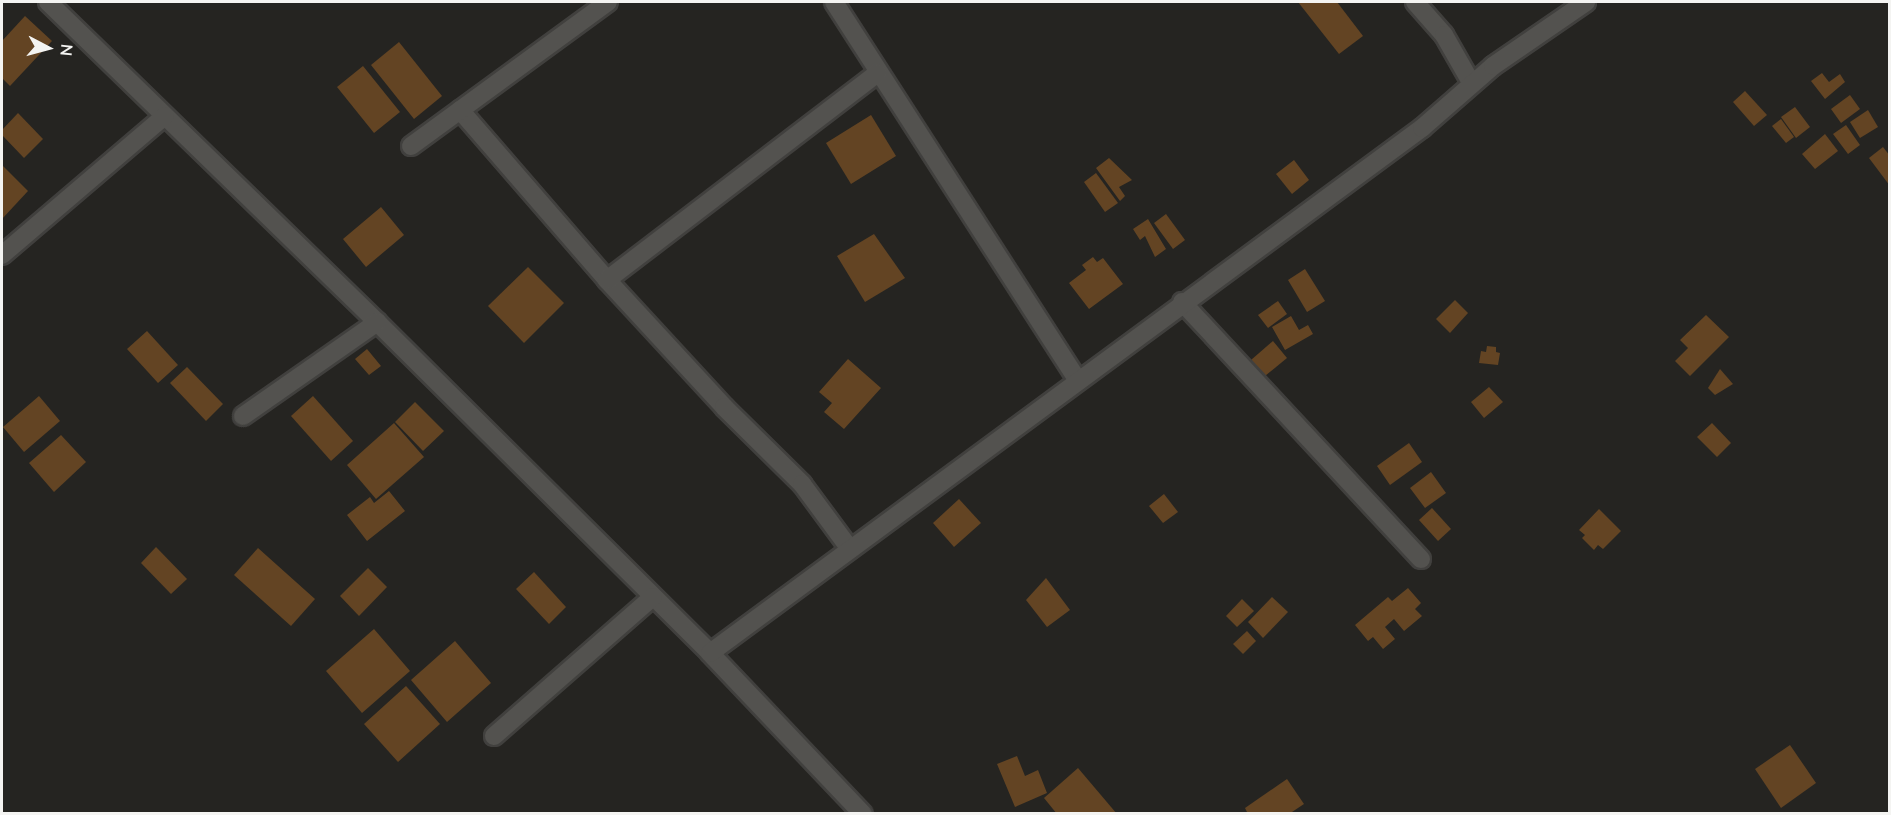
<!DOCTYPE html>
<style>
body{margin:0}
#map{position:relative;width:1891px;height:815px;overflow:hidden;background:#252421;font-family:"Nunito Sans",sans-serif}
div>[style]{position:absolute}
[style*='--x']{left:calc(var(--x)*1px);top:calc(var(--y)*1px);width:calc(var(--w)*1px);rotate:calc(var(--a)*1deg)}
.building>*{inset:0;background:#634423}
.roads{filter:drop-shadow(2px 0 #41403e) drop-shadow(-2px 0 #41403e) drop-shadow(0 2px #41403e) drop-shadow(0 -2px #41403e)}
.street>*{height:18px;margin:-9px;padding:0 9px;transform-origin:9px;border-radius:9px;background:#53524f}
span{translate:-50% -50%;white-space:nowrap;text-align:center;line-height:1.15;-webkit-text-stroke:4.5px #252421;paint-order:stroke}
.frame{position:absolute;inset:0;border:3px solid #f4f4f2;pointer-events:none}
.north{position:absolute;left:18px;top:18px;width:60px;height:60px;-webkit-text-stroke:4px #252421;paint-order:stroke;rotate:96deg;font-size:16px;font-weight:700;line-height:24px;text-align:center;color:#f4f4f2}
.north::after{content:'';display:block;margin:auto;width:21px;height:27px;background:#f4f4f2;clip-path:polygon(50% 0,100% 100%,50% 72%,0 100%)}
</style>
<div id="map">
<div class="building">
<div style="clip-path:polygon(1298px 2px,1337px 2px,1363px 36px,1339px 54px)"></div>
<div style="clip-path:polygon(25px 16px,52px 41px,10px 86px,2px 78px,2px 41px)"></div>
<div style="clip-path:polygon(399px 42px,442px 96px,414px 119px,371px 65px)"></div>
<div style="clip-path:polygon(363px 66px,400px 112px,374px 133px,337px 87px)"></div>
<div style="clip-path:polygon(1822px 73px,1829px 82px,1840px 74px,1845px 82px,1825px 99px,1811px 81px)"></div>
<div style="clip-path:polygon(1745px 91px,1767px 115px,1754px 126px,1733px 102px)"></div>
<div style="clip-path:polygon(1850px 95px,1860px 109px,1841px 123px,1831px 109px)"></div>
<div style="clip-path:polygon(1795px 107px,1810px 127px,1796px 138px,1781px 117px)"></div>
<div style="clip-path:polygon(1868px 110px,1878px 127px,1860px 138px,1850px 122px)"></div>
<div style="clip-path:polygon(18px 113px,43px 139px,24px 158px,2px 135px,2px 130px)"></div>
<div style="clip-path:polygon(871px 115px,896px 156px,851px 184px,826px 143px)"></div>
<div style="clip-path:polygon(1781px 119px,1794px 137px,1786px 143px,1772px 126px)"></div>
<div style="clip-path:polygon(1846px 125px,1860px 145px,1848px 154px,1833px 134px)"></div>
<div style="clip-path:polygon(1825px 134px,1838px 151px,1815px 169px,1802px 154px)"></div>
<div style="clip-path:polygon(1883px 147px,1890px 156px,1890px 186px,1869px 158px)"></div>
<div style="clip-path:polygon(1109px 158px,1132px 180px,1119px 187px,1125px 196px,1120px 201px,1096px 168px)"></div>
<div style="clip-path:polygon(1294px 160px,1309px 180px,1292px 194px,1276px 174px)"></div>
<div style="clip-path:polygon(2px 165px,28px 191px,2px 219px)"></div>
<div style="clip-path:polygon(1096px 173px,1118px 203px,1105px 212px,1084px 182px)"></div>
<div style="clip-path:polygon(381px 207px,404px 235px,366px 267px,343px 239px)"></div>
<div style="clip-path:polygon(1166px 214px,1185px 240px,1173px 249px,1154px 223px)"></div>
<div style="clip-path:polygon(1148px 219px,1166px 249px,1155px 257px,1145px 236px,1140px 240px,1133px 229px)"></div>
<div style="clip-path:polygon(874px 234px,905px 278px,865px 302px,837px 256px)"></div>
<div style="clip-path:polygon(1093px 257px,1097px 262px,1103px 258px,1123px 284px,1089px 309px,1069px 283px,1086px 270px,1082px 265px)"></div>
<div style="clip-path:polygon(528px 267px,564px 303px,524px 343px,488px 306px)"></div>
<div style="clip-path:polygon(1305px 269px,1325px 301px,1307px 312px,1288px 280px)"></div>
<div style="clip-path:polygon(1455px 300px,1468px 313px,1450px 333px,1436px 319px)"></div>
<div style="clip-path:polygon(1278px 301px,1287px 314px,1268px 328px,1258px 315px)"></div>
<div style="clip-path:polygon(1706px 315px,1729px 337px,1690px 376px,1675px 361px,1688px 348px,1680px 340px)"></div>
<div style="clip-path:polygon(1291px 316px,1299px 330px,1308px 325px,1313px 334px,1285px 350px,1272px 327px)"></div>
<div style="clip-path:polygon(147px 331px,178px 365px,158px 383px,127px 349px)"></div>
<div style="clip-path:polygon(1273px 341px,1287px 358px,1265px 376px,1251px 360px)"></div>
<div style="clip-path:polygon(1487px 346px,1496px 347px,1496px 352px,1500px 353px,1498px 365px,1479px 363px,1481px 351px,1486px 352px)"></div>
<div style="clip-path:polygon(367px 349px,381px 366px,369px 375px,355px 359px)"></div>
<div style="clip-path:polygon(848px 359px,881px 388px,844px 429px,824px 412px,832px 403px,819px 392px)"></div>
<div style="clip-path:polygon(187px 367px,223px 404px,206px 421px,170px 383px)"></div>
<div style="clip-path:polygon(1720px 369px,1733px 384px,1715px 395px,1708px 388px)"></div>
<div style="clip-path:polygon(1489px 387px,1503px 402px,1484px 418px,1471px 402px)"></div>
<div style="clip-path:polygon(39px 396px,60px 421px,24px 452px,3px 427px)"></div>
<div style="clip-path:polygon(313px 396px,353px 441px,331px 461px,291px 416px)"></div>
<div style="clip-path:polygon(415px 402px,444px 431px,423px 451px,395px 422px)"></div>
<div style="clip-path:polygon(394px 423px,424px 457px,376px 499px,347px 465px)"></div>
<div style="clip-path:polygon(1712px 423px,1731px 443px,1717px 457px,1697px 437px)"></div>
<div style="clip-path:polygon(61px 435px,86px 462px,54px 492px,29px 463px)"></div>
<div style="clip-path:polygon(1409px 443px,1422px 462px,1390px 485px,1377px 466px)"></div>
<div style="clip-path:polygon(1431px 472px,1446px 493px,1425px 508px,1410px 488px)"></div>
<div style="clip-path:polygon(389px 491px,405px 511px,367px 541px,347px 515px,370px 497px,374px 503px)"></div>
<div style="clip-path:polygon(1164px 494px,1178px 512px,1163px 523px,1149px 506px)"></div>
<div style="clip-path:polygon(959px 499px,981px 523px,954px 547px,933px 523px)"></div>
<div style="clip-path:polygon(1432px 508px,1451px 529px,1438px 541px,1419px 520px)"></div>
<div style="clip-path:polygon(1599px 509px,1621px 531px,1603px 549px,1598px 545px,1594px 550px,1582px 538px,1585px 535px,1579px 530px)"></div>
<div style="clip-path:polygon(156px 547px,187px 579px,171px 594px,141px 563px)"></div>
<div style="clip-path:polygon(258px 548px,315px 599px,291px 626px,234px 575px)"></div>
<div style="clip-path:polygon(368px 568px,387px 587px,359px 616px,340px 596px)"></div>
<div style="clip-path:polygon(534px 572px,566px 607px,549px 624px,516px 589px)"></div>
<div style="clip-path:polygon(1046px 578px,1070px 610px,1047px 627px,1026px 600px)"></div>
<div style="clip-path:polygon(1408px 588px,1421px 603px,1415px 609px,1422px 616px,1404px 631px,1394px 619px,1385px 627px,1395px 639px,1383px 649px,1373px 637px,1368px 641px,1355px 625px,1388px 597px,1392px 601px)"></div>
<div style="clip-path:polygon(1272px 597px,1288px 612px,1263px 638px,1248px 622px)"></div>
<div style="clip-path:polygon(1242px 599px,1254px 611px,1237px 627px,1226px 616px)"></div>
<div style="clip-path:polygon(374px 629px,410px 671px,362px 713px,326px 671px)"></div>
<div style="clip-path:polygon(1247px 631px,1256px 641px,1243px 654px,1233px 644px)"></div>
<div style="clip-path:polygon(455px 641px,491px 683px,447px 722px,411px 680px)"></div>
<div style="clip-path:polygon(406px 686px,440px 724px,398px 762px,364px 724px)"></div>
<div style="clip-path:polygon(1790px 745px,1816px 783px,1781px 808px,1755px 769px)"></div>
<div style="clip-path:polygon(1017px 756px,1025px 776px,1038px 770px,1047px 793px,1015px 807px,997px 764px)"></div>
<div style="clip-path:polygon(1078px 768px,1117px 814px,1057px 814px,1044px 798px)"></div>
<div style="clip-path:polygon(1287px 779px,1304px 804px,1289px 814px,1248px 814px,1245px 808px)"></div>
</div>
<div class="roads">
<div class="street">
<div style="--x:48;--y:2;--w:459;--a:44.2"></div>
<div style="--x:377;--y:322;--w:470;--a:44.8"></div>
<div style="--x:710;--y:653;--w:222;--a:46.5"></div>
<div style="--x:834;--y:2;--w:450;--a:57.2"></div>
<div style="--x:1415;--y:2;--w:44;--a:48.7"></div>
<div style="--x:1444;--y:35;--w:56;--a:60.3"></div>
<div style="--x:460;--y:110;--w:225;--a:49.1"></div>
<div style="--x:607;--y:280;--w:173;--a:47.3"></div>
<div style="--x:724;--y:407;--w:110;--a:44.6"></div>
<div style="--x:802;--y:484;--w:81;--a:53.6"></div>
<div style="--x:411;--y:146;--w:244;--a:-36.2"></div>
<div style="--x:2;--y:255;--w:214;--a:-40.5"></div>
<div style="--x:607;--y:280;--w:341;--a:-37.4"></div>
<div style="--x:1182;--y:302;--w:351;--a:47.1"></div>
<div style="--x:243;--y:416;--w:164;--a:-35"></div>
<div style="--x:710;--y:653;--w:885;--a:-36.4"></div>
<div style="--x:1422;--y:128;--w:94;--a:-41.1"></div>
<div style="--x:1493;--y:66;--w:113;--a:-34.5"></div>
<div style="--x:494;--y:736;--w:211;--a:-41.2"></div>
</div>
</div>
<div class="frame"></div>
<div class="north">N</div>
</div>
